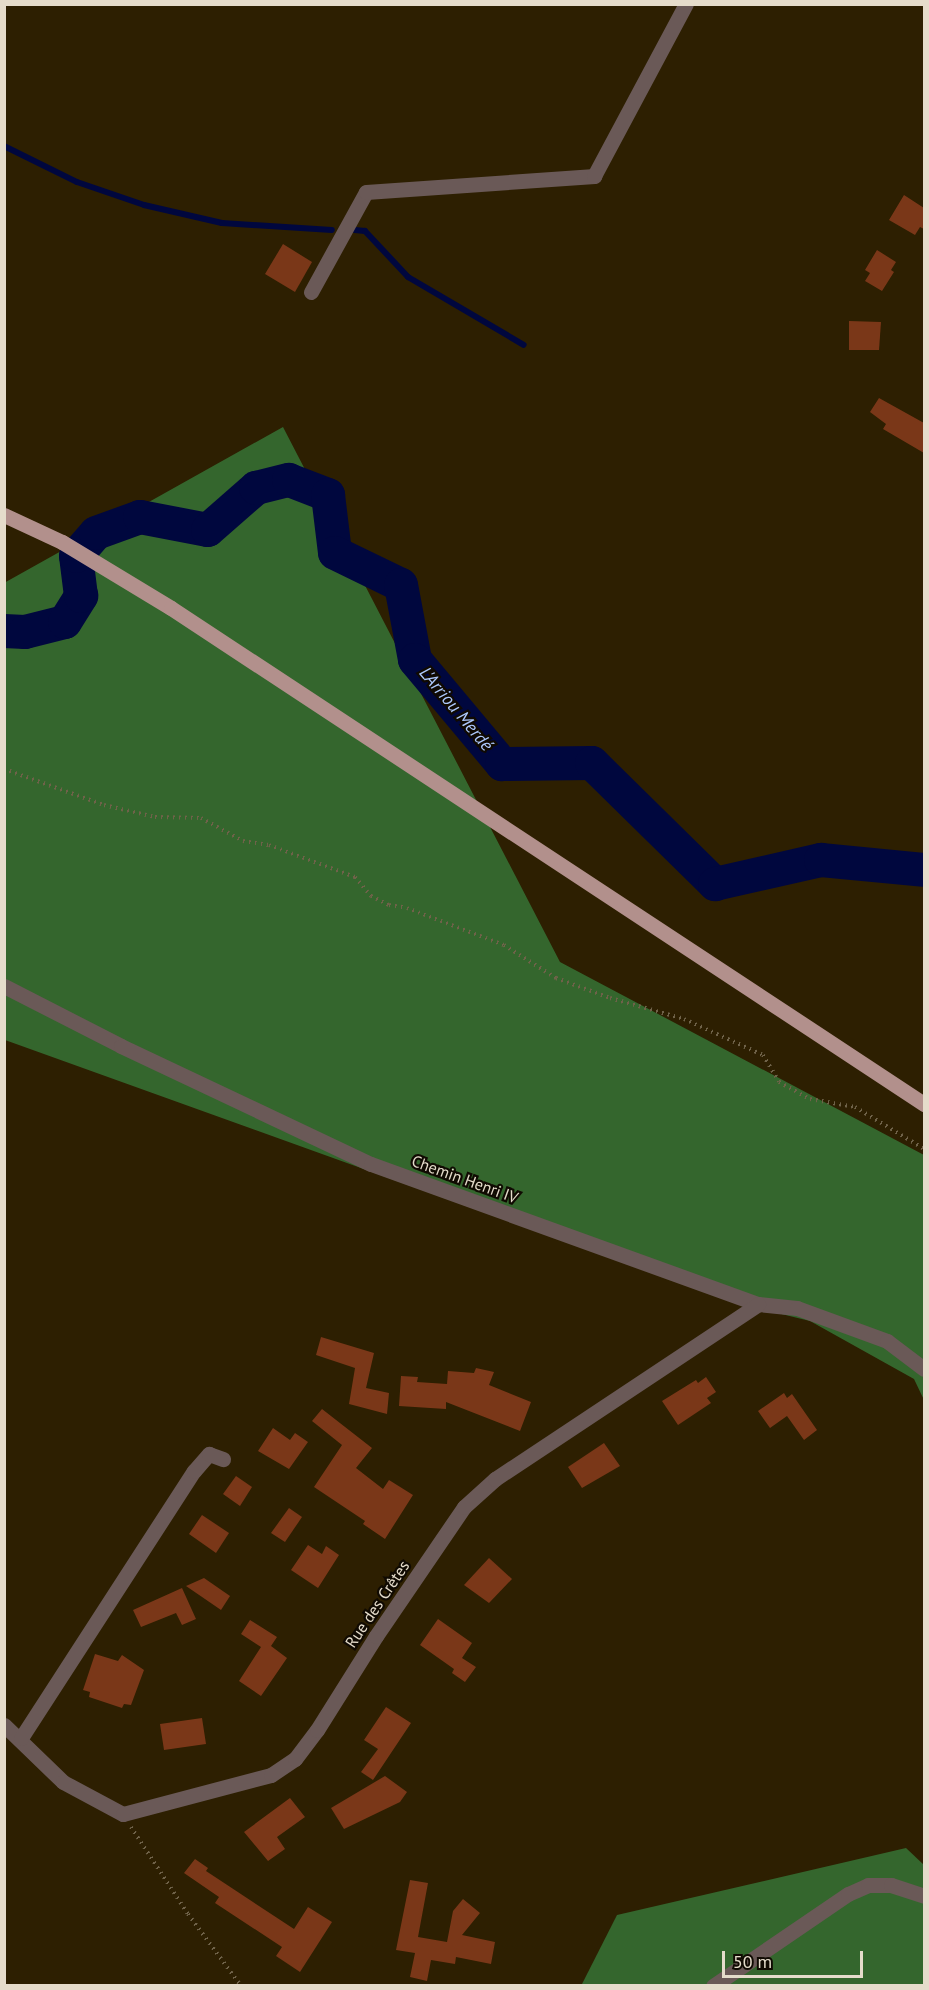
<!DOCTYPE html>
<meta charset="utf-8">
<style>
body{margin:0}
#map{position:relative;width:929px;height:1990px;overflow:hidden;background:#2d1f01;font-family:"PT Sans",sans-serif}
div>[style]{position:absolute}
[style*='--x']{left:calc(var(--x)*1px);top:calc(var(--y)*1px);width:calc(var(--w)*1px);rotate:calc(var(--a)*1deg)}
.forest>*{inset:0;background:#34662d}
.stream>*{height:6px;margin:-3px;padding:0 3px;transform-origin:3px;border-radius:3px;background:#00073e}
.river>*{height:34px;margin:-17px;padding:0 17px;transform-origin:17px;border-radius:17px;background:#00073e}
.building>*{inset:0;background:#7a3718}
.path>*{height:4px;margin-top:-2px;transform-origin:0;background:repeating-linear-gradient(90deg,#6f6249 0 1.5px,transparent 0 6px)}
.minor>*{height:15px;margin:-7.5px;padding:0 7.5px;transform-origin:7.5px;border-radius:7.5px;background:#6a5957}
.major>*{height:15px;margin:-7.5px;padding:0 7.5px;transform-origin:7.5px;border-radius:7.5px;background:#b2908c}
span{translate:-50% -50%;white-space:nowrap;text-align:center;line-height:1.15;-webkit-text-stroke:4.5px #100a02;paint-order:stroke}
.street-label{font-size:16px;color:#e5dccb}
.water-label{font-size:18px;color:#adc8fc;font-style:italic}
.frame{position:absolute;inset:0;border:6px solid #e5dccb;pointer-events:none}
.scale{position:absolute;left:722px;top:1951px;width:141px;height:27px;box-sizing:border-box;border:3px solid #e5dccb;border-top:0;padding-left:8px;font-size:18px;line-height:21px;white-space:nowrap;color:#e5dccb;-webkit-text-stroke:4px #100a02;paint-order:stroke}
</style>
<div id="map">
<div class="forest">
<div style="clip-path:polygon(283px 427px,560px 962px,924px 1155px,924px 1400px,914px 1379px,810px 1321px,733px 1302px,5px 1040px,4px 583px)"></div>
<div style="clip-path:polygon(906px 1848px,924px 1865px,924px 1985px,581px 1986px,617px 1915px)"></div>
</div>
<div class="stream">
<div style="--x:4;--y:146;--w:81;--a:26.3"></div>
<div style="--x:77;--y:182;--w:71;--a:18.9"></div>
<div style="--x:144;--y:205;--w:80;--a:13"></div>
<div style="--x:222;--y:223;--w:110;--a:3.6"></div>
<div style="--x:355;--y:230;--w:10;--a:6"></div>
<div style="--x:365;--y:231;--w:63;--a:46.9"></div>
<div style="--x:408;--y:277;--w:134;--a:30.4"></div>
</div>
<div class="river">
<div style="--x:4;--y:631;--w:21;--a:3"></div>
<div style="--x:25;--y:632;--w:41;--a:-14"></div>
<div style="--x:65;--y:622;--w:31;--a:-58"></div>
<div style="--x:81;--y:596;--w:40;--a:-97.1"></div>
<div style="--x:76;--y:556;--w:30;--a:-49"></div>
<div style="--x:96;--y:533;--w:47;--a:-20"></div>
<div style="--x:140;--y:517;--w:69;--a:10.8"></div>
<div style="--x:208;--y:530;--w:64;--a:-41.2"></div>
<div style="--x:256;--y:488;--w:34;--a:-14"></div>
<div style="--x:289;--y:480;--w:42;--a:21"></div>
<div style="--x:328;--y:495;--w:58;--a:83.1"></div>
<div style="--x:335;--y:553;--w:73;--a:25.9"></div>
<div style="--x:401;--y:585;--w:76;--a:79.4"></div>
<div style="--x:415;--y:660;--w:136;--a:50.1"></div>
<div style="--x:502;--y:764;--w:90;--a:-0.6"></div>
<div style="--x:592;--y:763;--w:173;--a:44.5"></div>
<div style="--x:715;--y:884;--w:109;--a:-12.8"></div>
<div style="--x:821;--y:860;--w:103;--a:5.5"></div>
</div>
<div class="building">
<div style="clip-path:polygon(904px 195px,924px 208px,924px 229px,920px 227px,915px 235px,889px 220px)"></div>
<div style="clip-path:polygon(283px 244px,312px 262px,295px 292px,265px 274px)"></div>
<div style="clip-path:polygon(877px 250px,896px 262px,891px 270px,894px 272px,882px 291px,865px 281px,870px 273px,865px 270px)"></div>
<div style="clip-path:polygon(849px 321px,881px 322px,879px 350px,849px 350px)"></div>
<div style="clip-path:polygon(879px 398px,924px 423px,924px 453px,883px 429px,886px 424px,870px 412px)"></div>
<div style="clip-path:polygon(321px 1337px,374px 1353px,366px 1388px,389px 1393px,387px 1414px,349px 1404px,355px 1368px,316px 1355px)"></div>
<div style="clip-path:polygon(476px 1368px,494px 1372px,489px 1385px,531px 1402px,520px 1431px,446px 1402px,446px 1409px,399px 1406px,401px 1376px,418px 1377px,417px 1382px,447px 1384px,448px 1371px,474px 1373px)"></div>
<div style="clip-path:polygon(706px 1377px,716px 1392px,707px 1398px,711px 1403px,678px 1425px,662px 1401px,696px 1380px,698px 1383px)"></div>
<div style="clip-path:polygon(784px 1393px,787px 1398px,792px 1394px,817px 1430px,804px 1440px,787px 1416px,770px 1428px,758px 1411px)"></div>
<div style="clip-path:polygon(322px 1409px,372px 1448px,356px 1468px,383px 1489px,389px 1480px,413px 1495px,385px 1539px,363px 1524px,365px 1521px,314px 1487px,342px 1445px,312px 1421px)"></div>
<div style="clip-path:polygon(273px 1428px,290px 1440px,295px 1433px,308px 1442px,289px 1469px,258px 1451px)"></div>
<div style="clip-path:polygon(604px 1443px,620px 1466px,582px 1488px,568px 1467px)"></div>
<div style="clip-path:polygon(236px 1476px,252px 1487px,240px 1506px,223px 1494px)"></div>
<div style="clip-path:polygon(289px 1508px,302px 1517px,285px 1542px,271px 1533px)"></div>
<div style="clip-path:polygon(202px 1515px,229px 1533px,216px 1553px,189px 1534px)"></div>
<div style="clip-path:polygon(308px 1545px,322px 1554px,326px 1546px,339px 1555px,318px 1588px,291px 1570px)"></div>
<div style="clip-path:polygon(489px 1558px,512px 1579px,489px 1603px,464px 1585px)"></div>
<div style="clip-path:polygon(204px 1578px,230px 1596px,221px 1610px,186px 1586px)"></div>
<div style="clip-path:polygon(182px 1588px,196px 1619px,182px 1625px,176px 1613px,141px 1627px,133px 1610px)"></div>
<div style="clip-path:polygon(438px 1619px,472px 1643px,462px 1658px,476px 1667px,465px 1682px,452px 1673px,454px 1669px,420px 1645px)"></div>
<div style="clip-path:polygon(250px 1620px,277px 1637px,271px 1646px,287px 1658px,261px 1696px,239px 1681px,261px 1647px,241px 1634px)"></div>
<div style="clip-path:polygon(95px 1654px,118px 1661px,122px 1655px,144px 1670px,131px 1705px,124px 1704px,122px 1708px,89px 1697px,90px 1692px,83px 1690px)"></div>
<div style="clip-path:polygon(386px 1707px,411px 1723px,373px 1780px,361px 1772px,378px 1749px,364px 1740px)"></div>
<div style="clip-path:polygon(202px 1718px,206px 1744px,164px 1750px,160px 1724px)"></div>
<div style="clip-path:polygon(385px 1776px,407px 1792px,400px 1802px,344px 1829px,331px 1808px)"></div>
<div style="clip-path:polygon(290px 1798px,305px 1817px,277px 1837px,285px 1849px,268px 1861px,244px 1832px)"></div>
<div style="clip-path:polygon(195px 1859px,208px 1868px,206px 1871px,294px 1929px,308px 1907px,332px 1922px,300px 1972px,276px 1956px,282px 1947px,215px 1903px,219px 1897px,184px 1873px)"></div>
<div style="clip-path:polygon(410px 1880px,428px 1883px,418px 1937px,447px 1942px,453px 1911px,463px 1899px,480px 1913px,462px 1935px,495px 1942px,491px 1964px,456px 1957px,455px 1964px,431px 1960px,427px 1981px,410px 1977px,415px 1953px,396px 1950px)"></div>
</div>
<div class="path">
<div style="--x:4;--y:769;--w:106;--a:19.8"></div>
<div style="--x:104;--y:805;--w:52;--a:13.2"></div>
<div style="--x:155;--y:817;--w:46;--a:1.2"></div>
<div style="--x:201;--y:818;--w:48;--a:28.7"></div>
<div style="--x:243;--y:841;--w:26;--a:9"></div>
<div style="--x:269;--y:845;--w:92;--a:20.4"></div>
<div style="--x:355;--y:877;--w:25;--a:50"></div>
<div style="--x:371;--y:896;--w:20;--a:27"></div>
<div style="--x:389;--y:905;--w:18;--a:9"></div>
<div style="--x:407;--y:908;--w:104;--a:20.9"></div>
<div style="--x:504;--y:945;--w:62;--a:32.4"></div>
<div style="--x:556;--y:978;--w:58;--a:20.3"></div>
<div style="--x:610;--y:998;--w:77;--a:15.8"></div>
<div style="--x:684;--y:1019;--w:87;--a:24.5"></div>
<div style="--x:763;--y:1055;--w:31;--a:59"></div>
<div style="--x:779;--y:1082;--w:35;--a:29"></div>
<div style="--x:810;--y:1099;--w:46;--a:10.1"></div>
<div style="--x:855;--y:1107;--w:81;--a:31.3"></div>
<div style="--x:131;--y:1827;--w:104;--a:56.8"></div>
<div style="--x:188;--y:1914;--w:89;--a:53.6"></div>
</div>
<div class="minor">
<div style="--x:311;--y:292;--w:114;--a:-61.2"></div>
<div style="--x:366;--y:192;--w:229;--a:-4"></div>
<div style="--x:594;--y:176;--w:195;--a:-61.9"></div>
<div style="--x:4;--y:986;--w:131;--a:27.1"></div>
<div style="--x:121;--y:1046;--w:276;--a:25.3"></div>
<div style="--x:371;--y:1164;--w:412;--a:19.9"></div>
<div style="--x:758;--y:1304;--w:39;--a:6"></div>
<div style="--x:797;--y:1308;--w:96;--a:20.1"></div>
<div style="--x:887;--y:1341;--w:46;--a:37.1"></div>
<div style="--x:4;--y:1725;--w:82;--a:44"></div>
<div style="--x:63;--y:1782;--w:68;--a:28.1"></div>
<div style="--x:123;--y:1814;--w:153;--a:-14.8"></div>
<div style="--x:271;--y:1775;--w:29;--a:-34"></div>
<div style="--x:295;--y:1759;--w:36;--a:-53"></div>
<div style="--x:317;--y:1730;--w:111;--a:-57.9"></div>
<div style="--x:376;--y:1636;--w:156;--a:-55.7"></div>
<div style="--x:464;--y:1507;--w:42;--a:-42.1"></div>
<div style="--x:495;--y:1479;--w:316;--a:-33.6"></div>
<div style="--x:21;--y:1738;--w:318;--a:-57.1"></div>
<div style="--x:194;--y:1471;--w:23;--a:-49"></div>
<div style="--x:209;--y:1454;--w:15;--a:20"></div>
<div style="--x:713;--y:1986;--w:163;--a:-34.3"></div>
<div style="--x:848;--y:1894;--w:22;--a:-24"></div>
<div style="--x:868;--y:1885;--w:23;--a:0"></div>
<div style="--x:891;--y:1885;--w:35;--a:18"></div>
</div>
<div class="major">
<div style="--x:4;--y:515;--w:64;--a:25"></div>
<div style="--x:62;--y:542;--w:127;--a:31.2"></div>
<div style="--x:171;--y:608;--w:902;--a:33.37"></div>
</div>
<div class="street-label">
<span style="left:465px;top:1179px;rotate:20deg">Chemin Henri IV</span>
<span style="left:377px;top:1604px;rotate:-56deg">Rue des Crêtes</span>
</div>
<div class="water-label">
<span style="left:456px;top:709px;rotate:50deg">L'Arriou Merdé</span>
</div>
<div class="frame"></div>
<div class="scale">50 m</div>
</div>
